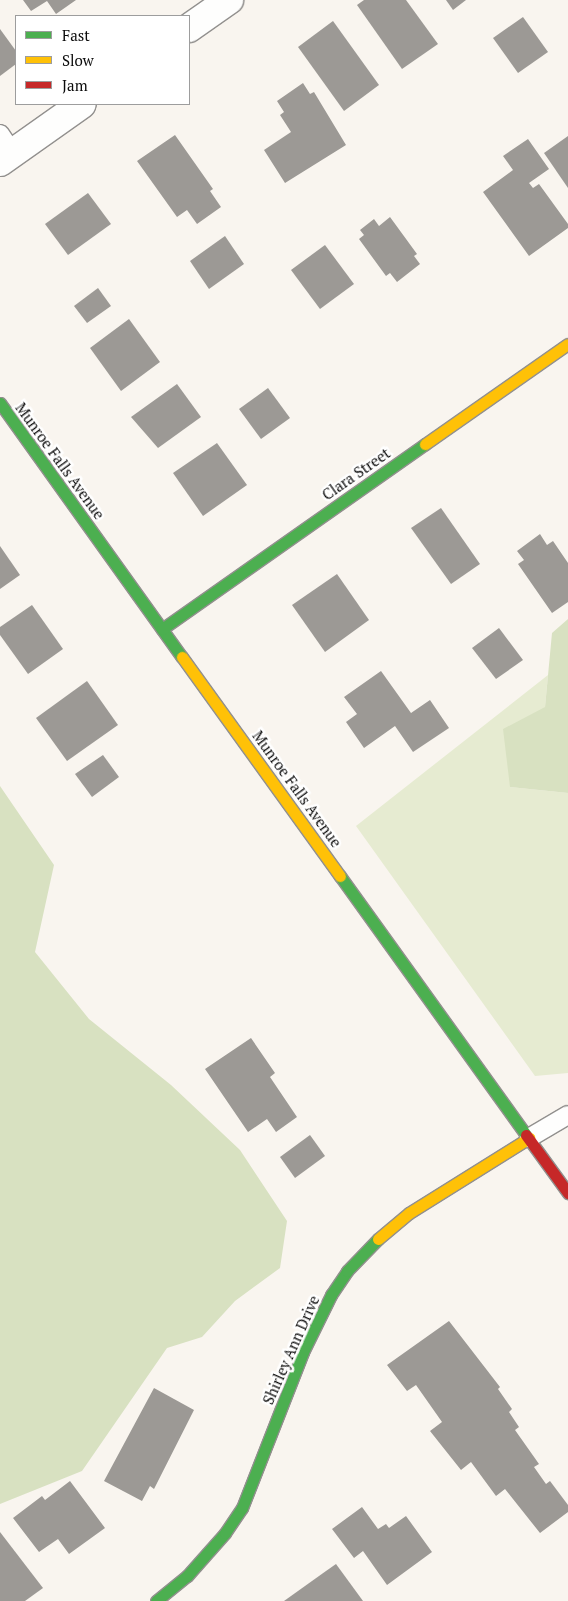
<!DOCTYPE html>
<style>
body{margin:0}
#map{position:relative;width:568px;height:1601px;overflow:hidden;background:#f9f5ef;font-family:"PT Serif",serif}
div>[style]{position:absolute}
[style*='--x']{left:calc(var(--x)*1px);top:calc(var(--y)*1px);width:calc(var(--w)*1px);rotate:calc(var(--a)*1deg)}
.green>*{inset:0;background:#e6ebd1}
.forest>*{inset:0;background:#d8e1c1}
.building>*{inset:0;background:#9c9995}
.roads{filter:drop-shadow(1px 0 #92908e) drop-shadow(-1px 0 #92908e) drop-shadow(0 1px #92908e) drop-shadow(0 -1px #92908e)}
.lane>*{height:18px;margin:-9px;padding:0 9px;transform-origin:9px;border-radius:9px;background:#fefefd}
.street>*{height:28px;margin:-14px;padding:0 14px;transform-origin:14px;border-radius:14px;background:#fefefd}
.fast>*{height:11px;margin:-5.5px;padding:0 5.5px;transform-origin:5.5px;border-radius:5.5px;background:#4caf50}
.slow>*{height:11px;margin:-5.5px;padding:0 5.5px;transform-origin:5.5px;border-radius:5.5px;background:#ffc107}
.jam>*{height:11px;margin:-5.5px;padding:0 5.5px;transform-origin:5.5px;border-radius:5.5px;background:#c62828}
span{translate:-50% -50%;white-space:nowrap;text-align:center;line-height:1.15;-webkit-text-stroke:5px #fff;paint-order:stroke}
.street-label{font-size:15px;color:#0b0b0b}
.legend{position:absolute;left:15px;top:15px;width:175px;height:90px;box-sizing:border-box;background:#fff;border:1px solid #9d9d9d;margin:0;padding:6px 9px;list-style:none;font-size:15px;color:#0b0b0b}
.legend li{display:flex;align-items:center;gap:10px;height:25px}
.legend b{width:25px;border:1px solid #9d9d9d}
</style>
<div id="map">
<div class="green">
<div style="clip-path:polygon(548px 675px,545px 707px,510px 787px,568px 793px,568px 1073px,535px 1076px,356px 826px)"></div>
</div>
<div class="forest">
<div style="clip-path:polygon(568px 619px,568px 793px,510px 787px,503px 729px,545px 707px,552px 633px)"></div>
<div style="clip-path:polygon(0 786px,54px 865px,35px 952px,89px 1019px,171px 1085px,240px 1150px,287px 1221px,280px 1268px,235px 1301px,202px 1337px,167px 1348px,82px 1471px,0 1504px)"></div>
</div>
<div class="building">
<div style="clip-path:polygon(23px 0,76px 0,56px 14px,47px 1px,31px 11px)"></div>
<div style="clip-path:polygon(364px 0,406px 0,438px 44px,402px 69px,357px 5px)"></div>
<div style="clip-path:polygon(446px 0,466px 0,453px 10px)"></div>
<div style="clip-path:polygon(523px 17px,548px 52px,518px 73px,493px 38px)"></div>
<div style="clip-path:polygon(333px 21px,379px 85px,344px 111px,298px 47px)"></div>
<div style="clip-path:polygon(0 29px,16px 51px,16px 64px,0 76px)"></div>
<div style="clip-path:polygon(303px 83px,310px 94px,314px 92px,346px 145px,285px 183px,264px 150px,291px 132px,280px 115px,284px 112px,277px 101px)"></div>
<div style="clip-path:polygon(175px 135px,213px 189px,210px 191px,221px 207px,197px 224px,187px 210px,177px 217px,137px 161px)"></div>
<div style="clip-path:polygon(568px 136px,568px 188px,544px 153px)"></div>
<div style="clip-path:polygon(528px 139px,549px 169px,529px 183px,533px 188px,539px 184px,568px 224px,568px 228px,529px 256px,483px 192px,513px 170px,503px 156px)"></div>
<div style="clip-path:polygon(88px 193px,111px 224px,68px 255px,45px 224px)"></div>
<div style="clip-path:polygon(390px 217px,417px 254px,414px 256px,420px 264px,397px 282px,390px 273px,386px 276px,359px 239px,364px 235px,360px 230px,374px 219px,379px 226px)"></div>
<div style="clip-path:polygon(225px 236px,244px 264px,209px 289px,190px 261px)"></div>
<div style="clip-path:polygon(325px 245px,354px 284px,320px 309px,291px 270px)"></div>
<div style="clip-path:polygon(98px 288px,111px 306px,87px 323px,74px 306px)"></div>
<div style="clip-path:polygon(129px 319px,160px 362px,121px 391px,90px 348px)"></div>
<div style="clip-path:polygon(177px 384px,201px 417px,158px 448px,131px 417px)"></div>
<div style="clip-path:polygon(268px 388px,290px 418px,261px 439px,239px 409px)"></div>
<div style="clip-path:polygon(217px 443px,247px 485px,203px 516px,173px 473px)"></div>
<div style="clip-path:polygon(441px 508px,480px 564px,451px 584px,411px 528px)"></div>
<div style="clip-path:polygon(540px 534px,547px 545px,553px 541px,568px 563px,568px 602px,552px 613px,518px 564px,524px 560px,517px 551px)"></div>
<div style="clip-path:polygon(0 546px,20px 575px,0 589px)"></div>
<div style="clip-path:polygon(337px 574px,369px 620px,325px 652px,292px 605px)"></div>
<div style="clip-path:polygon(32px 605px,63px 649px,28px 674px,0 635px,0 627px)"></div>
<div style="clip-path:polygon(499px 628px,523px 660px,496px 679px,472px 648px)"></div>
<div style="clip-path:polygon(381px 671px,411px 713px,430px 700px,449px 728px,413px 752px,395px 726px,364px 748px,346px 722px,357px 714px,344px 697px)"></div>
<div style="clip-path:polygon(87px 681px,118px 725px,67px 761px,36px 718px)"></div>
<div style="clip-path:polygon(103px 755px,119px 777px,92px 797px,75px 774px)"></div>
<div style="clip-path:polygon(251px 1038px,275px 1073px,270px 1077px,297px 1117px,276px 1132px,267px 1119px,248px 1132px,205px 1069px)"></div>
<div style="clip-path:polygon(310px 1135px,325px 1156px,295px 1178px,280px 1157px)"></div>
<div style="clip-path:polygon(449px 1321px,500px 1387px,498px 1389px,512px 1409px,509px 1412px,519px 1427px,515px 1430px,539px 1464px,534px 1467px,546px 1484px,550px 1481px,568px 1505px,568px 1512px,540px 1533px,505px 1489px,496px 1496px,471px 1462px,461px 1470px,430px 1431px,442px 1422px,416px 1385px,407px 1391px,387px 1365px)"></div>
<div style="clip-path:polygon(154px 1388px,194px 1410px,154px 1489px,150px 1486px,142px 1501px,104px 1481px)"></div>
<div style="clip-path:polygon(70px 1481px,105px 1528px,69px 1554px,58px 1539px,39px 1552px,13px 1518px,42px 1496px,45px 1500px)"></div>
<div style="clip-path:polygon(362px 1507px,378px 1529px,386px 1524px,389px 1528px,406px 1516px,432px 1552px,387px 1585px,363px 1551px,354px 1558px,332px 1529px)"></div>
<div style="clip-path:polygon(0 1532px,43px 1588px,25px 1601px,0 1601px)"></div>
<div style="clip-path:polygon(336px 1564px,363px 1601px,284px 1601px,326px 1571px)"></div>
</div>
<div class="roads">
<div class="lane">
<div style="--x:0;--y:134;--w:23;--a:56"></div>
<div style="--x:529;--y:1138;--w:45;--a:-30.5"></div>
</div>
<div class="street">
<div style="--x:189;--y:28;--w:49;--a:-35"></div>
<div style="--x:0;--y:162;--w:100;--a:-35.3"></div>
</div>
<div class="fast">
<div style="--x:0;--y:403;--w:312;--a:54.4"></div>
<div style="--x:162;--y:629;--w:322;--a:-35.1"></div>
<div style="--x:340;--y:876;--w:319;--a:54.3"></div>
<div style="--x:156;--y:1601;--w:40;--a:-39"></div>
<div style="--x:187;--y:1576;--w:57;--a:-48.5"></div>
<div style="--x:225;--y:1533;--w:30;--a:-56"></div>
<div style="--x:242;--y:1508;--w:168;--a:-68.6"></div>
<div style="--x:303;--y:1352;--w:64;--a:-63.8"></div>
<div style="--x:331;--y:1295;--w:29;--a:-56"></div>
<div style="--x:347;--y:1271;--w:45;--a:-45.9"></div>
</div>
<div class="slow">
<div style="--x:425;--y:444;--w:174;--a:-35"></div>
<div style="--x:182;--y:657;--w:270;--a:54.2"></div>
<div style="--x:378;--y:1239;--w:40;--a:-40"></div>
<div style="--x:409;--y:1213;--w:142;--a:-32"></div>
</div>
<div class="jam">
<div style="--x:526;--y:1135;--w:72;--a:54.1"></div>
</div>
</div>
<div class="street-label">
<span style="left:60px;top:461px;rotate:54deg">Munroe Falls Avenue</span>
<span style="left:356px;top:474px;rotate:-35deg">Clara Street</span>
<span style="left:297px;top:789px;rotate:54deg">Munroe Falls Avenue</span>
<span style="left:291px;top:1350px;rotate:-66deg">Shirley Ann Drive</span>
</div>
<ul class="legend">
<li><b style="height:6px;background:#4caf50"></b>Fast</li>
<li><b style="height:6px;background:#ffc107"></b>Slow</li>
<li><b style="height:6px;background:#c62828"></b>Jam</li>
</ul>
</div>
